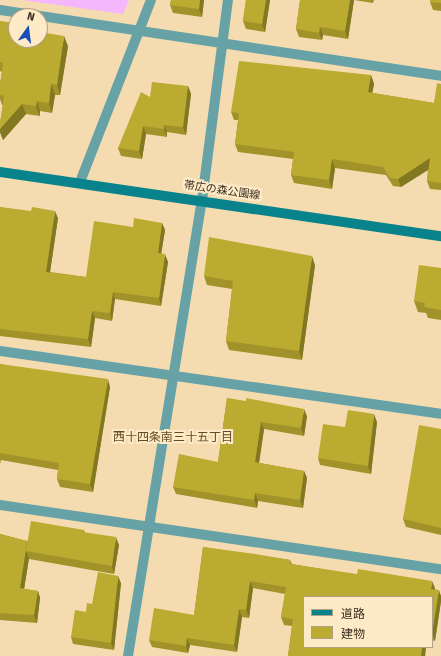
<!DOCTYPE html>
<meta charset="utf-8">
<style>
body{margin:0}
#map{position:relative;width:441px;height:656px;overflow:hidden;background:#f5dcb0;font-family:"Fira Sans","Noto Sans JP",sans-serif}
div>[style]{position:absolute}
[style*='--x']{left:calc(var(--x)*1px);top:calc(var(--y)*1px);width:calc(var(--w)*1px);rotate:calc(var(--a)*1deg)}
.green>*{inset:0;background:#f4b7fd}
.street>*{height:10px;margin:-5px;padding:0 5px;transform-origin:5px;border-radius:5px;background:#67a2a7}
.secondary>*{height:10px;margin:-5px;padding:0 5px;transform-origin:5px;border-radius:5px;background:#08838b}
.wall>*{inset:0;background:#a1932a}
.shaded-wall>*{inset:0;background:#837822}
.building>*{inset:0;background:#bbab31}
span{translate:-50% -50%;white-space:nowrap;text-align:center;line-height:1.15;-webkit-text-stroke:4px #feeac7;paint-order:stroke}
.street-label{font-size:11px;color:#3a301f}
.neighbourhood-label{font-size:12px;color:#604b22}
.legend{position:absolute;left:303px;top:596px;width:130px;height:52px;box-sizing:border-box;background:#feeac7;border:1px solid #b0a084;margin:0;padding:5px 7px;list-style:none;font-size:12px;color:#3a301f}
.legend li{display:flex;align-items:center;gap:8px;height:20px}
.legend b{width:20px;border:1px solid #b0a084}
.north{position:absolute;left:8px;top:8px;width:40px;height:40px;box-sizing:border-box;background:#feeac7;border:1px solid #b0a084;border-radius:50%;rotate:14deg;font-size:11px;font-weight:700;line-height:16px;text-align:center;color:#3a301f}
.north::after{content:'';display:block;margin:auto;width:14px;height:18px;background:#164eba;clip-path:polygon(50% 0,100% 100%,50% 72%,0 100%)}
</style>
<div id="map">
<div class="green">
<div style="clip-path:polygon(22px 0,129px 0,123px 14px)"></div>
</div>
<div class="street">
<div style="--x:0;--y:10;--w:446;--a:8.5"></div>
<div style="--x:80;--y:182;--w:195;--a:-68.7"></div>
<div style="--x:0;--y:351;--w:445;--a:8.1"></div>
<div style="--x:0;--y:505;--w:446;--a:8.3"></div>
<div style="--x:128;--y:656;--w:462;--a:-80.8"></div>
<div style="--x:202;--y:200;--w:202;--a:-82.6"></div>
</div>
<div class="secondary">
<div style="--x:0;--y:172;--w:446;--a:8.3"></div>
</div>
<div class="wall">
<div style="clip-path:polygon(171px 0,204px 0,202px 17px,173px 13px,170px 5px)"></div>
<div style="clip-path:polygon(246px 0,270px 0,265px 32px,246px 29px,243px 21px)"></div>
<div style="clip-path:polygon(300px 0,374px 0,373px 3px,354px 0,348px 39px,323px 35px,322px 40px,299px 37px,296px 29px)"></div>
<div style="clip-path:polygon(441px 0,441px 11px,433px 10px,430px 2px)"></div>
<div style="clip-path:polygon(0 21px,16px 40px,68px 46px,60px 95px,55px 95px,52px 113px,40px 111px,40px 116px,26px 114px,3px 140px,0 132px,0 123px,3px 105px,2px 105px,0 99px,0 84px,2px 72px,0 71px)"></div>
<div style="clip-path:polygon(371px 75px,374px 84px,372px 93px,434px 103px,441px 84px,441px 190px,430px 189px,427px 181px,428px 169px,401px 187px,393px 186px,386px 175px,335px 168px,332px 189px,294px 183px,291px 175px,293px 159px,238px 152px,235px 144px,238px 120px,234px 120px,231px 112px)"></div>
<div style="clip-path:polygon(188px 86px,191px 94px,186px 135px,167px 132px,167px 137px,146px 134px,142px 159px,121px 156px,118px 148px,150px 97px)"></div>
<div style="clip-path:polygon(0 207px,58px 218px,50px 272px,86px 277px,133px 227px,162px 223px,165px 230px,161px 254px,168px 262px,161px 306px,115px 299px,112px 321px,95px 318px,91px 347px,0 336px)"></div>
<div style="clip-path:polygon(315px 265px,302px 360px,229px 350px,226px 341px,232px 289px,207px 285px,204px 276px)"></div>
<div style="clip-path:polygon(441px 268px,441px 320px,428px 318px,426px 313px,418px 312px,414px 301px)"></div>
<div style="clip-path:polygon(0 364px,110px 387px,93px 492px,60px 487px,57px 479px,58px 470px,1px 460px,0 464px)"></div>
<div style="clip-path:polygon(227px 398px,307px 416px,304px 436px,264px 429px,259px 463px,304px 471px,307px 478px,303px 508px,258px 501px,257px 508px,176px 494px,173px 487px,218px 462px)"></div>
<div style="clip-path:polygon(377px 422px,371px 474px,320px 465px,318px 458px,345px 427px)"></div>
<div style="clip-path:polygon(441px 429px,441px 535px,406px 527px,403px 519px)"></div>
<div style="clip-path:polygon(84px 530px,85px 533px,119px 545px,114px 574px,29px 559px,29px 558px,24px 589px,38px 591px,40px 598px,37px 623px,0 620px,0 534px,27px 541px)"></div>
<div style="clip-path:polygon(203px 547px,290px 560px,292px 564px,435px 588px,435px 589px,441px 596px,441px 601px,435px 641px,432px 640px,432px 597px,304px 597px,426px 647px,425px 656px,288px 656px,292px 626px,284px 625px,281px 617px,285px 594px,253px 588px,249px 618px,242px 617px,237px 652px,190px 645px,188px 653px,152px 647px,149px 640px,194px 615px)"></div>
<div style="clip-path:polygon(121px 583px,114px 650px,73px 644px,71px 637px,86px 612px,92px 604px)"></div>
</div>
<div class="shaded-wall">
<div style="clip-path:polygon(200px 0,204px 0,202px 17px,199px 9px)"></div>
<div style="clip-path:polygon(266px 0,270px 0,265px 32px,262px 24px)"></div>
<div style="clip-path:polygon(350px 0,354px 0,348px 39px,345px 31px)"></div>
<div style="clip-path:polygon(320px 27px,323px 35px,322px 40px,319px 33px)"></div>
<div style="clip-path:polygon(64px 36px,68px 46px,60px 95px,57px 85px)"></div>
<div style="clip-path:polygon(371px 75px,374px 84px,371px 100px,368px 92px)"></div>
<div style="clip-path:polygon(51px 84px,55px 95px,52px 113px,49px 103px)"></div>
<div style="clip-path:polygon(188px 86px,191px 94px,186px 135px,183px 127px)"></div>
<div style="clip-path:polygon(37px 101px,40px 111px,40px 116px,36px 106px)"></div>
<div style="clip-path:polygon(22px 104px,26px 114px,3px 140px,0 132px,0 129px)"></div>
<div style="clip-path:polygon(164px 125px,167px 132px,167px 137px,164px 129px)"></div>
<div style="clip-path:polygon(143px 126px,146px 134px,142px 159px,139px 151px)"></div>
<div style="clip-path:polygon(430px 158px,433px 167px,401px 187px,398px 179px)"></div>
<div style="clip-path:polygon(332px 159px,335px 168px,332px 189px,329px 180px)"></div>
<div style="clip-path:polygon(55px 211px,58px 218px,49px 279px,46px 272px)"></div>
<div style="clip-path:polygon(162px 223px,165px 230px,160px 261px,158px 253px)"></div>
<div style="clip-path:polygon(165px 254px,168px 262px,161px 306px,159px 298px)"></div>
<div style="clip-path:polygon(312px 256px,315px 265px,302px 360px,299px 351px)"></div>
<div style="clip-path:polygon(113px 292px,115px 299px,112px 321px,110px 313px)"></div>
<div style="clip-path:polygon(92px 311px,95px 318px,91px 347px,88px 339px)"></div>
<div style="clip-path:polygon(108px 379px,110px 387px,93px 492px,90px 484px)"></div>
<div style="clip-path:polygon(304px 409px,307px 416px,304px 436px,301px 428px)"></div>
<div style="clip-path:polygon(374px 414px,377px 422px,371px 474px,368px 466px)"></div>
<div style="clip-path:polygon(261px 422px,264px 429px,258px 470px,255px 462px)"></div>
<div style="clip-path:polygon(304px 471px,307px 478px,303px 508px,300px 500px)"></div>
<div style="clip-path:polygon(255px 493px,258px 501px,257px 508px,254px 500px)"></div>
<div style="clip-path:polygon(116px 537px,119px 545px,114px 574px,112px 566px)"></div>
<div style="clip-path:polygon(26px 551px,29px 558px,23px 596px,20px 588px)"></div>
<div style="clip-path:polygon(118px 576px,121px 583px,114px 650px,111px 643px)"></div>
<div style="clip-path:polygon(250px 581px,253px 588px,249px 618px,246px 610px)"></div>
<div style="clip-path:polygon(432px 581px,435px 588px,434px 596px,431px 589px)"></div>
<div style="clip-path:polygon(439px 590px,441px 596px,441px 601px,435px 641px,432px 633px)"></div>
<div style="clip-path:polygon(38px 591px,40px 598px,37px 623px,34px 615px)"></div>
<div style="clip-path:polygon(239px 609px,242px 617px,237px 652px,234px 645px)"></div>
<div style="clip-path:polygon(187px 638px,190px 645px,188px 653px,186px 646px)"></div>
<div style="clip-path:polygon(422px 647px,426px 647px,425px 656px,421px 656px)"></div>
</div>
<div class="building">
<div style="clip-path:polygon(171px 0,200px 0,199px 9px,170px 5px)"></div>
<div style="clip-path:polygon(246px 0,266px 0,262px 24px,243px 21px)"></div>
<div style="clip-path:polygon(300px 0,350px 0,345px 31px,320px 27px,319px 33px,296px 29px)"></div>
<div style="clip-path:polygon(430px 0,441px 0,441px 3px,430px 2px)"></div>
<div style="clip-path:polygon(0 21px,16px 23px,16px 40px,40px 40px,40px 32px,64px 36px,57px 85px,51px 84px,49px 103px,37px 101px,36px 106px,22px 104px,0 129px,0 123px,4px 96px,0 95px,0 84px,3px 63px,0 62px)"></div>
<div style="clip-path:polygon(239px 61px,371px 75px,368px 92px,434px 103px,437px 83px,441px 84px,441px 183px,427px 181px,430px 158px,398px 179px,390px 178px,383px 167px,332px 159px,329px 180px,291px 175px,294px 152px,235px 144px,239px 113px,231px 112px)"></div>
<div style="clip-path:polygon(152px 82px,188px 86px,183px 127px,164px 125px,164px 129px,143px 126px,139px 151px,118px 148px,141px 92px,150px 97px)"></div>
<div style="clip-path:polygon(0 207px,31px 211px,32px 207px,55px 211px,46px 272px,86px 277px,94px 221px,133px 227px,134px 218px,162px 223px,158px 253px,165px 254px,159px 298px,113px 292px,110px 313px,92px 311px,88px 339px,0 329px)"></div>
<div style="clip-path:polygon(209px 237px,312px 256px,299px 351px,226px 341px,233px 281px,204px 276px)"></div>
<div style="clip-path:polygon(419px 265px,441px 268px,441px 310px,424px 307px,425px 303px,414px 301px)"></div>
<div style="clip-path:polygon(0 364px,108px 379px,90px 484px,57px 479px,59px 463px,0 453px)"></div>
<div style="clip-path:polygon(227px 398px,246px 401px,246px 398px,304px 409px,301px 428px,261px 422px,255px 462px,304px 471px,300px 500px,255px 493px,254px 500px,173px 487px,179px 454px,218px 462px)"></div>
<div style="clip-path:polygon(348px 410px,374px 414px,368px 466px,318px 458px,323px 424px,345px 427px)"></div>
<div style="clip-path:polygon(419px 425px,441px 429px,441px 528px,403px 519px)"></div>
<div style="clip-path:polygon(31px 521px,84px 530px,83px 532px,116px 537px,112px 566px,26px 551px)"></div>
<div style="clip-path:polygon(0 534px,27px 541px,20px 588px,38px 591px,34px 615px,0 613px)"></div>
<div style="clip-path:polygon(203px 547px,255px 554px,290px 560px,290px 564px,357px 574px,358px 569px,432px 581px,431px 589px,439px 590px,432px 633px,432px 597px,304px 597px,304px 647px,422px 647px,421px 656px,288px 656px,293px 619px,281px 617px,286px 587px,250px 581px,246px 610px,239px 609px,234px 645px,187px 638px,186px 646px,149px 640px,154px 608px,194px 615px)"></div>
<div style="clip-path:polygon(98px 572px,118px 576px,111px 643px,71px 637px,75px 610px,86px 612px,87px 603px,92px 604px)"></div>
</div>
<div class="street-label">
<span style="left:222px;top:191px;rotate:8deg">帯広の森公園線</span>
</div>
<div class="neighbourhood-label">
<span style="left:173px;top:438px">西十四条南三十五丁目</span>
</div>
<ul class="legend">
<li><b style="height:5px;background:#08838b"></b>道路</li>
<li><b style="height:11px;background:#bbab31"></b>建物</li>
</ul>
<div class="north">N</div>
</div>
